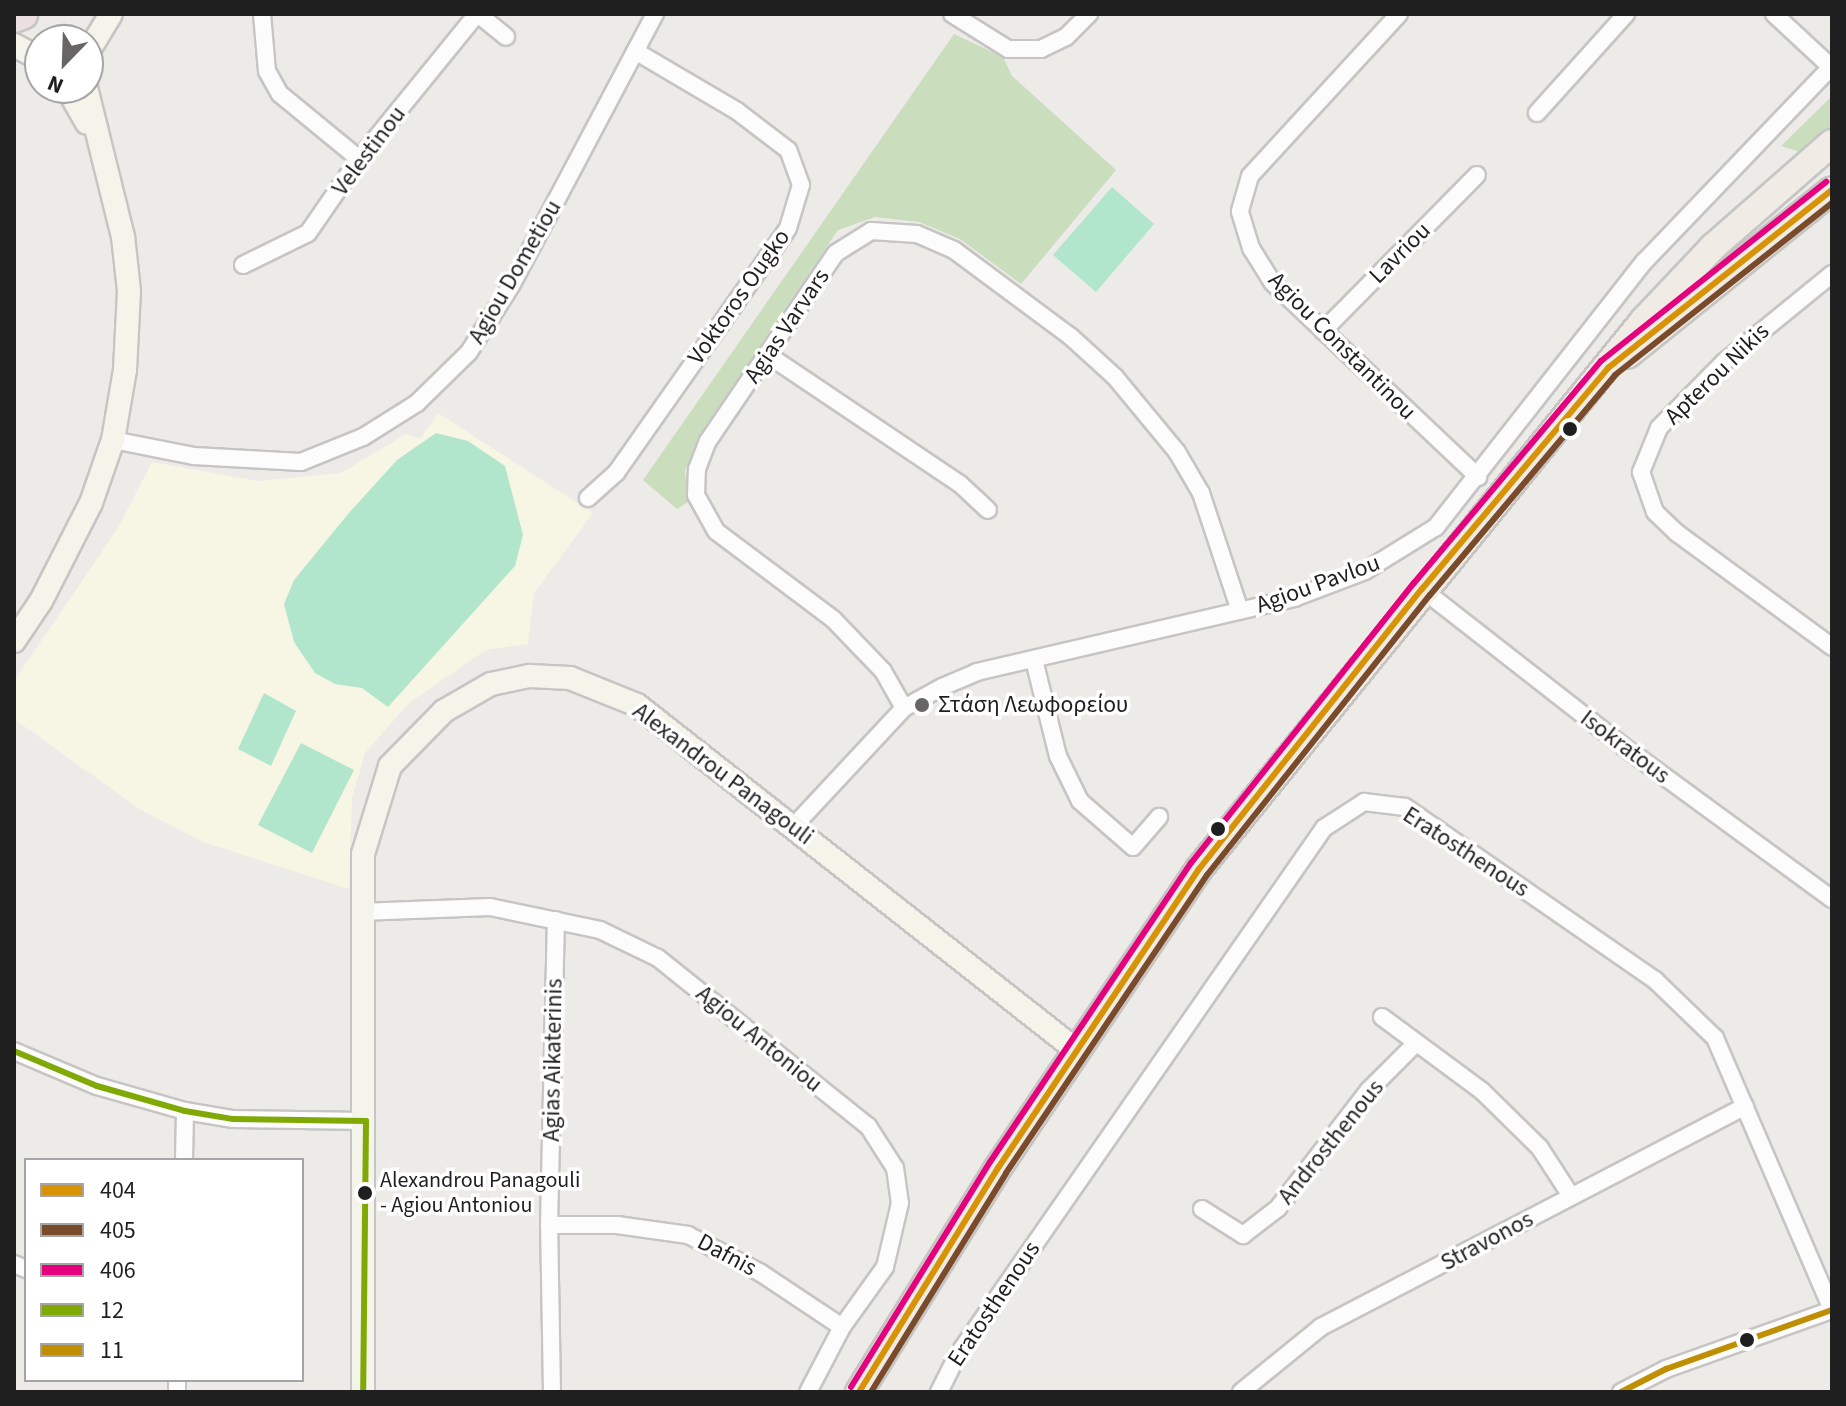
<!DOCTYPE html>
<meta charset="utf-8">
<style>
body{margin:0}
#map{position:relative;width:1846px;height:1406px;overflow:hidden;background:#edebe8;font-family:"Source Sans 3",sans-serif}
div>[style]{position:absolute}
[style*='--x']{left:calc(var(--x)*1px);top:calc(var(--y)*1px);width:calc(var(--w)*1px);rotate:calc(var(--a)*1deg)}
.education>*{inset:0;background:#f7f5e4}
.forest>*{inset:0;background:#caddbd}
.pitch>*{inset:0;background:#b2e6cc}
.roads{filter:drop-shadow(2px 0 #c6c5c4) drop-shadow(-2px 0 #c6c5c4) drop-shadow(0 2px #c6c5c4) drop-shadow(0 -2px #c6c5c4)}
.street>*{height:16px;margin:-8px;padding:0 8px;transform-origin:8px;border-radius:8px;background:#fcfcfc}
.secondary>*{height:22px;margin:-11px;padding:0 11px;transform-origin:11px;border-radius:11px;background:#f4f4eb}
.primary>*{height:26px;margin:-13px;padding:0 13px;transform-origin:13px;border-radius:13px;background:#f1ebe5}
.highway>*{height:30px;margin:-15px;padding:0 15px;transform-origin:15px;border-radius:15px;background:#ebdfe1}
.bus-1>*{height:6px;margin:-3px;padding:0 3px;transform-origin:3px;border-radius:3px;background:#d79205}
.bus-2>*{height:6px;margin:-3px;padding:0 3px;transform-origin:3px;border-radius:3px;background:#7a4b2a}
.bus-3>*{height:6px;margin:-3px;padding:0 3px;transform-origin:3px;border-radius:3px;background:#e5007d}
.bus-4>*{height:6px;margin:-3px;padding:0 3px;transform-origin:3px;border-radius:3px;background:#81a906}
.bus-5>*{height:6px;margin:-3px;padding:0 3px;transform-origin:3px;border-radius:3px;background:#c08f01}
.dots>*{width:22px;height:22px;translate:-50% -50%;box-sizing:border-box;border:4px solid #fff;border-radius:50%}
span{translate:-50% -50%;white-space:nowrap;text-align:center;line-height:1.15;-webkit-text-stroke:7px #fff;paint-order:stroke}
.bus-label{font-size:22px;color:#1f1f1f}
.left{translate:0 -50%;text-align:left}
.street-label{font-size:24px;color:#1f1f1f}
.poi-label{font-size:24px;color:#1f1f1f}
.frame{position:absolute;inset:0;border:16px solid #1f1f1f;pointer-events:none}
.legend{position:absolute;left:24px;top:1158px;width:280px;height:224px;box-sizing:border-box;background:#fff;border:2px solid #a5a5a5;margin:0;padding:10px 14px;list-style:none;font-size:24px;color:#1f1f1f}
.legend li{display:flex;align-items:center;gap:16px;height:40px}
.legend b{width:40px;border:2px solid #a5a5a5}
.north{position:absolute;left:24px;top:24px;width:80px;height:80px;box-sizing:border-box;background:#fff;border:2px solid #a5a5a5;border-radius:50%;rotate:203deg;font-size:22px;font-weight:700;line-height:32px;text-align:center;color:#1f1f1f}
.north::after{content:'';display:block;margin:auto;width:28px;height:36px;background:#676665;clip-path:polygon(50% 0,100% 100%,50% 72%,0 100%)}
</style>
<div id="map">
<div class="education">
<div style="clip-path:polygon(438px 413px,593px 513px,534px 593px,528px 644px,486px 650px,409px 703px,365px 753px,352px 798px,349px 889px,203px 842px,141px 810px,14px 719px,14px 681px,118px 528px,152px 462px,257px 481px,341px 473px,406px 434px,420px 439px)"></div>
</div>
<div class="forest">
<div style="clip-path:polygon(954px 34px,1003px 57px,1012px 76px,1116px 170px,1021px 284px,960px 239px,919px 222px,875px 217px,838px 230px,698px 437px,685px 471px,688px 502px,677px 509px,643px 480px)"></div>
<div style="clip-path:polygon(1832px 96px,1832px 134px,1803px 153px,1781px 146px)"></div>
</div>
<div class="pitch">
<div style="clip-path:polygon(1112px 187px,1154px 224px,1096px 292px,1053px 255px)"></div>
<div style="clip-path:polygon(436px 433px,468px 441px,505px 466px,523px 535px,515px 566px,388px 707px,362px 688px,335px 684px,315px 673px,294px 642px,284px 604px,294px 580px,348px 514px,397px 460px)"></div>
<div style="clip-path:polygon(264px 693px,296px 711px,271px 766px,238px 749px)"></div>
<div style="clip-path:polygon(301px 743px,354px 770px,312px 853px,258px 825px)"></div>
</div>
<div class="roads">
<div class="street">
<div style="--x:262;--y:14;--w:57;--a:85"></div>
<div style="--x:267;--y:71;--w:26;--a:61"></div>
<div style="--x:280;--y:94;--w:102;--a:39.4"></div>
<div style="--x:478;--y:14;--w:36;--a:39"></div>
<div style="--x:952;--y:14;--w:66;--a:32"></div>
<div style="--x:1008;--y:49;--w:33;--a:0"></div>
<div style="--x:1041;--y:49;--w:28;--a:-26"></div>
<div style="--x:1066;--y:37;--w:33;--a:-45"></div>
<div style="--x:1399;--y:14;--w:220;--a:132.6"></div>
<div style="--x:1250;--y:176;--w:37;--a:106"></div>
<div style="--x:1240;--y:212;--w:38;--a:73"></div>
<div style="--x:1251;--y:248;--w:40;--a:58"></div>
<div style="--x:1272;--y:282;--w:284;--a:43.4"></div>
<div style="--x:1774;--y:14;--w:78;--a:42.9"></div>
<div style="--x:1537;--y:113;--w:133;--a:-48"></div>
<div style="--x:243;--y:265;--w:72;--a:-26.2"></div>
<div style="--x:308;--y:233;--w:90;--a:-55.4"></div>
<div style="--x:359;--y:159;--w:187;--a:-50.9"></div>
<div style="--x:1832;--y:274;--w:139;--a:140.8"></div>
<div style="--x:1724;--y:362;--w:93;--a:134.6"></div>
<div style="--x:1659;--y:428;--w:48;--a:112.2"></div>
<div style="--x:1641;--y:472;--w:42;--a:70.7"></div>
<div style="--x:1655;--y:512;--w:30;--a:44"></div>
<div style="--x:1677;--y:533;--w:192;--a:36.3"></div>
<div style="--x:1323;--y:331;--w:219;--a:-45.4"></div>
<div style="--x:768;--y:355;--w:231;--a:33.9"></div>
<div style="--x:960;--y:484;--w:38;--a:43"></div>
<div style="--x:113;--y:440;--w:83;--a:11.2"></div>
<div style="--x:194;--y:456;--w:107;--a:3.2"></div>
<div style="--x:301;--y:462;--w:67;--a:-22"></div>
<div style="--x:363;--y:437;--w:64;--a:-32.2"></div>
<div style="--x:417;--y:403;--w:73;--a:-44.4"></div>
<div style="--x:469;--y:352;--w:80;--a:-57.7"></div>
<div style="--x:512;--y:284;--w:306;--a:-62.1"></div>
<div style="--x:588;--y:498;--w:38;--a:-42"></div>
<div style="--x:616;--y:473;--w:299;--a:-54.9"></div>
<div style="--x:788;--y:228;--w:45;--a:-73.2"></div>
<div style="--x:801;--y:185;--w:37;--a:-110"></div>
<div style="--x:788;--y:150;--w:64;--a:-142.6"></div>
<div style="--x:737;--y:111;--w:118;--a:-149.5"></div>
<div style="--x:1422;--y:589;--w:265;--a:38"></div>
<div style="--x:1631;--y:752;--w:249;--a:36.2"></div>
<div style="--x:1034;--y:660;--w:99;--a:76"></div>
<div style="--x:1058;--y:756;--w:50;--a:63.9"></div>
<div style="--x:1080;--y:801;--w:70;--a:41"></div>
<div style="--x:1133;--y:847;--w:40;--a:-49"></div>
<div style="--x:904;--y:708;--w:43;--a:-119.6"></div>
<div style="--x:883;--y:671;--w:72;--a:-133.9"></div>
<div style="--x:833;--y:619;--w:146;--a:-143.1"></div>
<div style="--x:716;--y:531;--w:41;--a:-119.1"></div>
<div style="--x:696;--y:495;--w:26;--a:-88"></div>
<div style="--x:697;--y:469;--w:30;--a:-69"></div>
<div style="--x:708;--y:441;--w:227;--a:-55.8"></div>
<div style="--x:836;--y:253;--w:41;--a:-32.2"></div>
<div style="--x:871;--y:231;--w:46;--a:3.7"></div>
<div style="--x:917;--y:234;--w:40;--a:23.4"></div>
<div style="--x:954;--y:250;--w:144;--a:36.6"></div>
<div style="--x:1070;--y:336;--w:61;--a:42.3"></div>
<div style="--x:1115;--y:377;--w:97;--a:50.4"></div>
<div style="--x:1177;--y:452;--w:48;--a:59.7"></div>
<div style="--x:1201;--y:493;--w:124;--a:71.7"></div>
<div style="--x:793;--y:827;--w:163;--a:-47"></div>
<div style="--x:904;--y:708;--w:43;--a:-28.9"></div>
<div style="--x:942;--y:687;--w:38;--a:-23"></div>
<div style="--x:977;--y:672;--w:326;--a:-13.1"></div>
<div style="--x:1294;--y:598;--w:76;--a:-20.8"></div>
<div style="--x:1365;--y:571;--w:84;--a:-31.8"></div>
<div style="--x:1436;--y:527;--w:337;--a:-51.9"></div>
<div style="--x:1644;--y:262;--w:272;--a:-46.2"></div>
<div style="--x:360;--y:912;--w:130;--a:-2.2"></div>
<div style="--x:490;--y:907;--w:112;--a:11.8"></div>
<div style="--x:600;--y:930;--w:64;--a:25.8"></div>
<div style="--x:658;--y:958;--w:269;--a:38.7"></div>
<div style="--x:868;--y:1126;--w:50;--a:57.3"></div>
<div style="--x:895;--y:1168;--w:35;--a:82"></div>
<div style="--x:900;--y:1203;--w:66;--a:103.2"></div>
<div style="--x:885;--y:1267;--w:74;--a:125.6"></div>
<div style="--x:842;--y:1327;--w:73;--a:117.6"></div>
<div style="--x:1382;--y:1017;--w:124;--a:36.5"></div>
<div style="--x:1482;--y:1091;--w:81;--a:44.5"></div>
<div style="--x:1540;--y:1148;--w:57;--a:57.1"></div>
<div style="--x:14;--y:1051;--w:90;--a:22.9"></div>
<div style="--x:97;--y:1086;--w:91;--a:15.9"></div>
<div style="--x:185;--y:1111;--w:49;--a:9.5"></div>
<div style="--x:233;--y:1119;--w:133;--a:0.9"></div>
<div style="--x:184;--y:1160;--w:49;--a:-88.8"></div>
<div style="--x:1202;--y:1209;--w:49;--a:32.4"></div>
<div style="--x:1243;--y:1235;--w:44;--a:-37.6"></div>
<div style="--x:1278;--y:1208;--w:149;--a:-52.4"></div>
<div style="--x:1369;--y:1090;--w:65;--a:-45"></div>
<div style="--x:549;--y:1225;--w:68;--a:0"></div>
<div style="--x:617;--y:1225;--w:72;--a:8"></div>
<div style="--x:688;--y:1235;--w:82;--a:27.5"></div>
<div style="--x:761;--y:1273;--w:97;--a:33.7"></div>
<div style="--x:14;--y:1264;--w:13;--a:23"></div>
<div style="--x:177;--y:1392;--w:12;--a:-90"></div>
<div style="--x:552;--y:1392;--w:167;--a:-91"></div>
<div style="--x:549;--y:1225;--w:305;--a:-88.7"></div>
<div style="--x:939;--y:1392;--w:40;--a:-63.4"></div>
<div style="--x:957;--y:1356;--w:643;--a:-55.2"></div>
<div style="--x:1324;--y:828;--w:48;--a:-33"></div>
<div style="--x:1364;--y:802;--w:41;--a:7"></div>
<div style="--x:1405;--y:807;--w:304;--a:34.7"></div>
<div style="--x:1655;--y:980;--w:83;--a:44"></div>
<div style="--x:1715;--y:1038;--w:296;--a:66.7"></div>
<div style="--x:1241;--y:1392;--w:103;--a:-39.1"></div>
<div style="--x:1321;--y:1327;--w:478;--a:-27.5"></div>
<div style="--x:1621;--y:1392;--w:51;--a:-27.1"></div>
<div style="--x:1666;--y:1369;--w:176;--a:-19.6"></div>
</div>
<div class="secondary">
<div style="--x:14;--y:45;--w:30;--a:28"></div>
<div style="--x:88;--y:52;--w:44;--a:-58.8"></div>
<div style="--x:67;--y:88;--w:40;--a:60.3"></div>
<div style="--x:14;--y:641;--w:48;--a:-56"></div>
<div style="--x:41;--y:601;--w:110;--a:-63"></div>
<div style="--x:91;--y:503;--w:67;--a:-70.8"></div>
<div style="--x:113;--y:440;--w:71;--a:-80.3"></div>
<div style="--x:125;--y:370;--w:79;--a:-87.1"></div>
<div style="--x:129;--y:291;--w:54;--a:-96.3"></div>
<div style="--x:123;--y:237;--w:154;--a:-103.9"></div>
<div style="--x:363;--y:1392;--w:538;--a:-90"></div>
<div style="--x:363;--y:854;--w:92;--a:-72.9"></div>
<div style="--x:390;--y:766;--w:77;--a:-45.5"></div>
<div style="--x:444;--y:711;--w:54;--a:-29.9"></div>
<div style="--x:491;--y:684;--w:39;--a:-12"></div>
<div style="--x:529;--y:676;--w:41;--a:2.8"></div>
<div style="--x:570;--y:678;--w:72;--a:21.9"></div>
<div style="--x:637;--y:705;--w:558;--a:38.16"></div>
</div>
<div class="primary">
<div style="--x:1627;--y:355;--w:263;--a:-38.8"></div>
<div style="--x:859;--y:1392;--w:264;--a:-58.2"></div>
<div style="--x:998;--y:1168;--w:360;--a:-56.1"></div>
<div style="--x:1199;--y:869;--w:707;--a:-50.97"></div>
<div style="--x:1644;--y:320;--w:100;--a:-46.6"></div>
<div style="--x:1713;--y:247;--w:158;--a:-41.2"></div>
</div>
<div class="highway">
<div style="--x:14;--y:17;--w:9;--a:-21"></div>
</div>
</div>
<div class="bus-1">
<div style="--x:859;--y:1392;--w:264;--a:-58.2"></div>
<div style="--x:998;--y:1168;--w:360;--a:-56.1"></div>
<div style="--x:1199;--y:869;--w:358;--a:-51.5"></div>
<div style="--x:1422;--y:589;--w:289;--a:-49.9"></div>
<div style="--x:1608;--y:368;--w:286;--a:-38.5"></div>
</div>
<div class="bus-2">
<div style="--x:871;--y:1392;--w:257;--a:-58.3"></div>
<div style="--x:1006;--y:1173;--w:359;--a:-56"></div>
<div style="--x:1207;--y:875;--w:358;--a:-51.5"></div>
<div style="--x:1430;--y:595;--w:287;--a:-49.9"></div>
<div style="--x:1615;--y:375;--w:277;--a:-38.4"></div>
</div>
<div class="bus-3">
<div style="--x:851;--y:1387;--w:264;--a:-58.3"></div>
<div style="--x:990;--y:1162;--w:360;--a:-56.1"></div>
<div style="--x:1191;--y:863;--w:358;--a:-51.5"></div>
<div style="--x:1414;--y:583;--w:290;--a:-49.9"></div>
<div style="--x:1601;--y:361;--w:288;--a:-38.5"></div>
</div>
<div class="bus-4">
<div style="--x:14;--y:1051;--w:90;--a:22.9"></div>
<div style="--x:97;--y:1086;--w:91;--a:15.9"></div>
<div style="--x:185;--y:1111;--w:49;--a:9.5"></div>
<div style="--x:233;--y:1119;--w:133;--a:0.9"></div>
<div style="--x:366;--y:1121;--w:271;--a:90.6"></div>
</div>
<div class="bus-5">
<div style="--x:1621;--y:1392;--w:51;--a:-27.1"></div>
<div style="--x:1666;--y:1369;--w:176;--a:-19.6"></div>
</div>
<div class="dots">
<div style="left:1570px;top:429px;background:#1f1f1f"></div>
<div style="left:922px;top:705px;background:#676665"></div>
<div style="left:1218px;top:829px;background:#1f1f1f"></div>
<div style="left:365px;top:1193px;background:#1f1f1f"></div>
<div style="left:1747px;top:1340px;background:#1f1f1f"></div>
</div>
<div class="bus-label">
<span class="left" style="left:380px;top:1193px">Alexandrou Panagouli<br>- Agiou Antoniou</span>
</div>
<div class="street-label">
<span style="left:369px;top:151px;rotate:-53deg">Velestinou</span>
<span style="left:1400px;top:253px;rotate:-45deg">Lavriou</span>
<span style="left:515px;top:272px;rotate:-60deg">Agiou Dometiou</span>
<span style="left:739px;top:297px;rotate:-55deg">Voktoros Ougko</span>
<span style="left:787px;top:326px;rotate:-56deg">Agias Varvars</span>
<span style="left:1342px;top:346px;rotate:45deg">Agiou Constantinou</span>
<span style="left:1717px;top:374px;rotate:-44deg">Apterou Nikis</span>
<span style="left:1318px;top:584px;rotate:-20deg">Agiou Pavlou</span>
<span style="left:1625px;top:747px;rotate:37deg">Isokratous</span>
<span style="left:723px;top:774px;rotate:37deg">Alexandrou Panagouli</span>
<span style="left:1466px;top:852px;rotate:33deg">Eratosthenous</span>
<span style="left:759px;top:1039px;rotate:39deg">Agiou Antoniou</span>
<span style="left:553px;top:1060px;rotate:-89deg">Agias Aikaterinis</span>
<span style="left:1331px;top:1142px;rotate:-51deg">Androsthenous</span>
<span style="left:1487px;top:1241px;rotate:-28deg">Stravonos</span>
<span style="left:727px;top:1255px;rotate:28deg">Dafnis</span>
<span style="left:994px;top:1304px;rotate:-56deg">Eratosthenous</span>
</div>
<div class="poi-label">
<span class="left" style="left:938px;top:705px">Στάση Λεωφορείου</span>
</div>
<div class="frame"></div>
<ul class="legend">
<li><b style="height:10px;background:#d79205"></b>404</li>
<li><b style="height:10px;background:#7a4b2a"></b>405</li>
<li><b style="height:10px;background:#e5007d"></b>406</li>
<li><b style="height:10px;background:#81a906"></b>12</li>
<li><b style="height:10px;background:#c08f01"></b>11</li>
</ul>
<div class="north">N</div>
</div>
